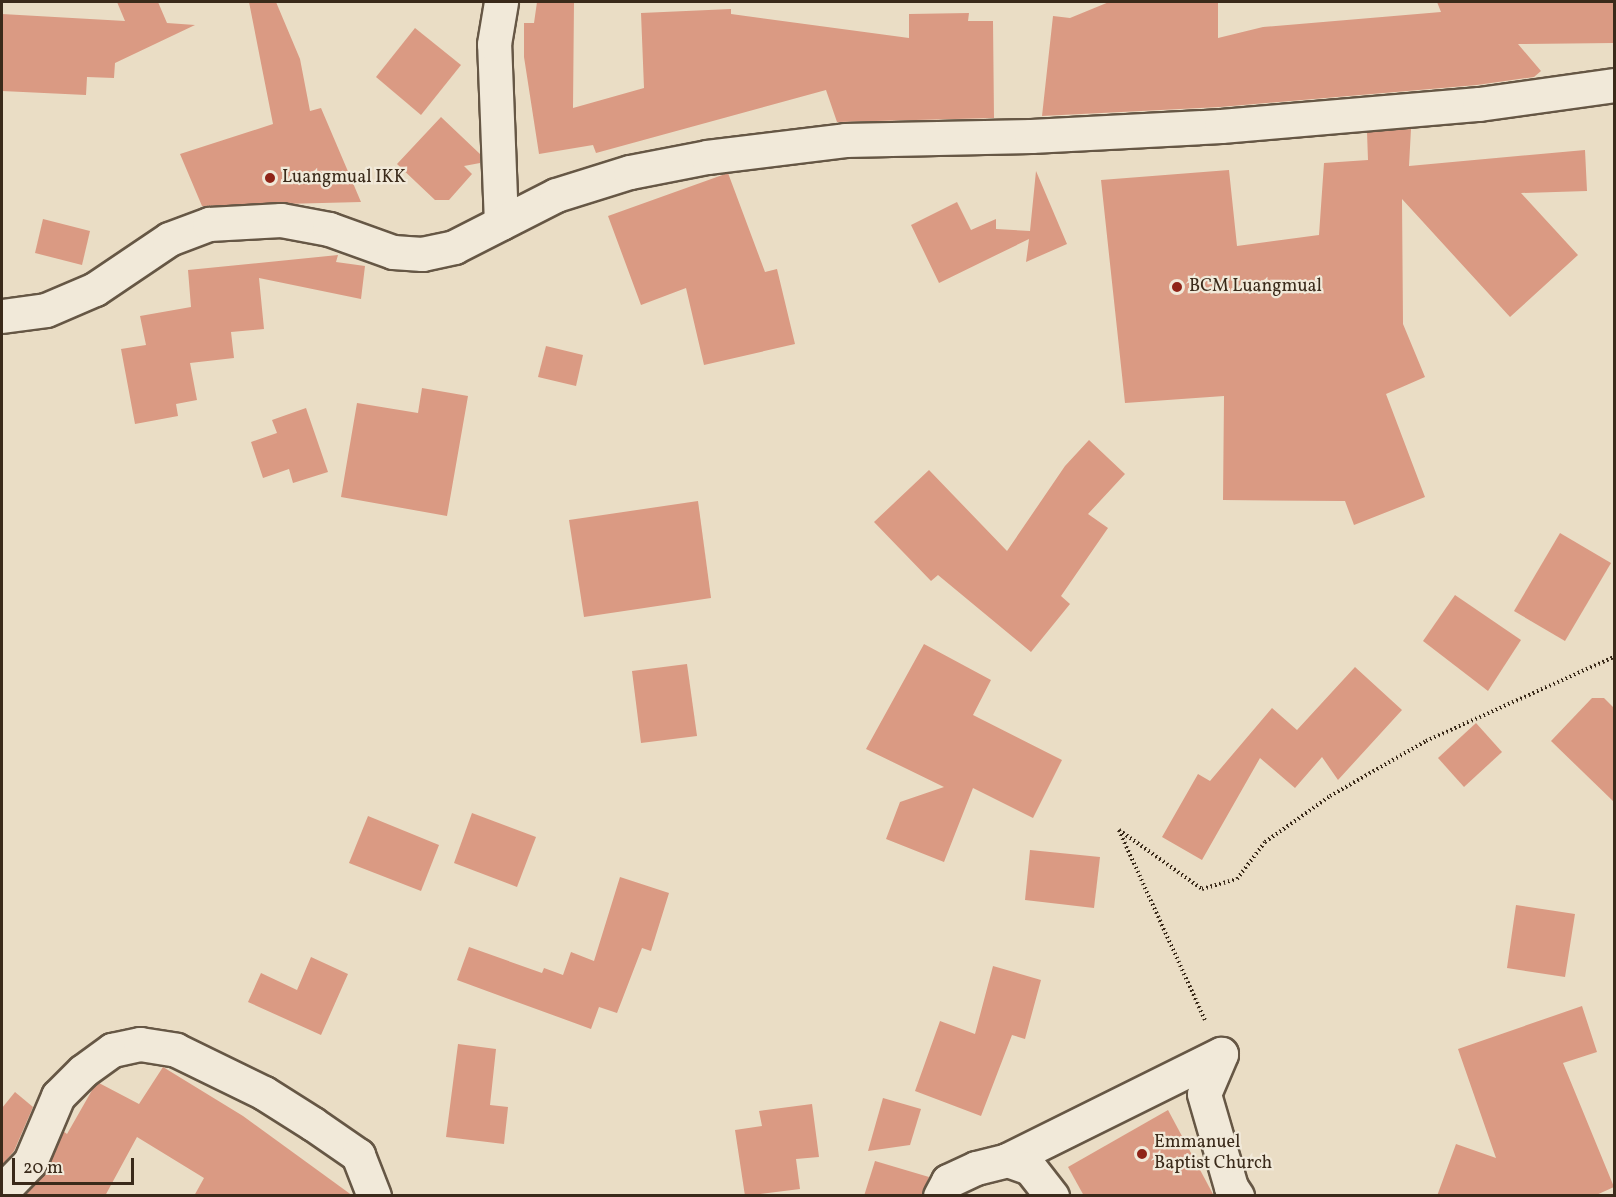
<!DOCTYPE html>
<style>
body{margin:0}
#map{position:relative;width:1616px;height:1197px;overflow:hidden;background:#eaddc5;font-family:Vollkorn,serif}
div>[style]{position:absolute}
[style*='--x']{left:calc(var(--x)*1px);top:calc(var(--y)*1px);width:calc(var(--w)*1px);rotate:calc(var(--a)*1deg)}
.building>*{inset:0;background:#da9a83}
.path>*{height:4px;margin-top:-2px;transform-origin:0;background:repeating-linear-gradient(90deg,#3a2a1a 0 1.5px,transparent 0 4.5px)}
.roads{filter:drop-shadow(2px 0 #665745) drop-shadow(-2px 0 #665745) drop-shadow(0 2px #665745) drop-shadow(0 -2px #665745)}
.minor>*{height:33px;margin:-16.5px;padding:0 16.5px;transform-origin:16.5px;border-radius:16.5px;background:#f1e9d9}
.dots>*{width:16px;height:16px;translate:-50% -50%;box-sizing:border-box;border:3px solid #f1e9d9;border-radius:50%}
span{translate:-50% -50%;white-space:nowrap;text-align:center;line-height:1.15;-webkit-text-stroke:4.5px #f1e9d9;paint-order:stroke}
.poi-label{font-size:18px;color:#3a2a1a}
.left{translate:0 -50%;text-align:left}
.frame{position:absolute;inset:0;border:3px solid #3a2a1a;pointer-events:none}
.scale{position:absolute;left:12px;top:1158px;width:122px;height:27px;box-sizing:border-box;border:3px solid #3a2a1a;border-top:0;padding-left:8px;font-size:18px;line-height:21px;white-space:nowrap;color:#3a2a1a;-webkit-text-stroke:4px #f1e9d9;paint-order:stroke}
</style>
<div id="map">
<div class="building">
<div style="clip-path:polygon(117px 2px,158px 2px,167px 23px,195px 25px,115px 63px,114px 78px,87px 77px,86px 95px,2px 91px,2px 14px,125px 21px)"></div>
<div style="clip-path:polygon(249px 2px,276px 2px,300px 59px,310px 111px,321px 108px,361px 202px,202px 206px,180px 154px,273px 124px)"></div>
<div style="clip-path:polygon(537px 2px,574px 2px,573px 108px,644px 88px,641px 13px,731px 9px,731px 14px,909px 38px,909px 14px,969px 13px,968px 21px,993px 21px,994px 118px,837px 122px,826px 90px,596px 153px,593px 145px,539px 154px,524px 57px,524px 23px,534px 23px)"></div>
<div style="clip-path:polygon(1109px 2px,1218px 2px,1218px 38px,1263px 27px,1441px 12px,1437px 2px,1614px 2px,1614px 43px,1518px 44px,1541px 71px,1534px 77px,1477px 85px,1220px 107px,1042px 116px,1053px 16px,1070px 18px)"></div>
<div style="clip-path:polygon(415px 28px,461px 65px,421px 115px,376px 77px)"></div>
<div style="clip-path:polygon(441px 117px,480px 154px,480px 163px,464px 166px,472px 174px,449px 200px,435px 200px,397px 164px)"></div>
<div style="clip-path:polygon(1411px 129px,1409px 166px,1585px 150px,1587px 191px,1521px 193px,1578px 255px,1510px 317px,1402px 199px,1403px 324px,1425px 377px,1386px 394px,1425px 497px,1354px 525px,1345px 501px,1223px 500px,1224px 396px,1125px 403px,1101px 180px,1229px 170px,1237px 246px,1319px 235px,1324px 163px,1368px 160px,1367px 132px)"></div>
<div style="clip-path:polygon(1036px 171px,1067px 244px,1026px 262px,1029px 239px,939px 283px,911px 225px,957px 202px,971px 230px,996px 219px,996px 229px,1030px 231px)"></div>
<div style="clip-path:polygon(728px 173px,765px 272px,777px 269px,795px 344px,704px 365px,686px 288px,641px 305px,608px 216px)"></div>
<div style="clip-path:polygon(43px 219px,90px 231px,82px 265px,35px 253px)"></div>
<div style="clip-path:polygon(338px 255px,336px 262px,365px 266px,361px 299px,259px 278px,264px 329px,231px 332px,234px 358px,190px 363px,197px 400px,176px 404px,178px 416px,135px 424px,121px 349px,146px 345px,140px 316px,191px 307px,188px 270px)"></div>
<div style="clip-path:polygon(546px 346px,583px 355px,576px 386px,538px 377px)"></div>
<div style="clip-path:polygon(422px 388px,468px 396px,447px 516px,341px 497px,357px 403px,418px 413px)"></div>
<div style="clip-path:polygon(306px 408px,328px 472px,293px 483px,289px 469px,263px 478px,251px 442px,277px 433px,272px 420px)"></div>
<div style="clip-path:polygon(1089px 440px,1125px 474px,1088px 514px,1108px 528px,1061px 596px,1070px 604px,1031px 652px,938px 575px,931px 581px,874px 522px,929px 470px,1007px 551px,1065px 466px)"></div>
<div style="clip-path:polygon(698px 501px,711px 598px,584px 617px,569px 520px)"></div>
<div style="clip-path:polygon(1560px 533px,1611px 563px,1565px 641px,1514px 611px)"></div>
<div style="clip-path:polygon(1455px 595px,1521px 640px,1488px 691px,1423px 641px)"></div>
<div style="clip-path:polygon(924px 644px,991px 680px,973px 715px,1062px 760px,1033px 818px,973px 788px,944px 862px,886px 839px,900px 802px,944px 787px,866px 749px)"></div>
<div style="clip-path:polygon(687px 664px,697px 736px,641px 743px,632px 671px)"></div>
<div style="clip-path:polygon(1355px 667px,1402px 710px,1338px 780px,1322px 757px,1295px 788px,1260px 758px,1202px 860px,1162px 837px,1198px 774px,1210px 781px,1272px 708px,1297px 730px)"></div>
<div style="clip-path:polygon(1592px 698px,1604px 698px,1614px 708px,1614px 802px,1551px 741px)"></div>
<div style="clip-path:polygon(1476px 723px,1502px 752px,1464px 787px,1438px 758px)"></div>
<div style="clip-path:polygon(472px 813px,536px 837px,517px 887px,454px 863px)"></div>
<div style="clip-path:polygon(368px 816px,439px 845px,421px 891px,349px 863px)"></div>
<div style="clip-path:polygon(1030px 850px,1100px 857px,1094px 908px,1025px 900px)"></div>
<div style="clip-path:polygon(620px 877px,669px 893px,651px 951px,642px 948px,617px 1013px,599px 1007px,591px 1029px,457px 980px,469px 947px,542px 973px,544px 968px,563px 975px,571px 952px,594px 961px)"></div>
<div style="clip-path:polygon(1516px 905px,1575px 914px,1565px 977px,1507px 968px)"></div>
<div style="clip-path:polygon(311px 957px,348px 974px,321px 1035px,248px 1002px,261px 973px,297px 990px)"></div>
<div style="clip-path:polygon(993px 966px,1041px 980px,1025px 1039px,1012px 1035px,981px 1116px,915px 1091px,940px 1021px,975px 1034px)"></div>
<div style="clip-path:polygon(1582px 1006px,1597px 1052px,1563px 1063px,1614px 1187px,1594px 1196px,1437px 1196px,1456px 1144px,1496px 1158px,1458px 1049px)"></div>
<div style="clip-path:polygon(458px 1044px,496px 1049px,490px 1105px,508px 1107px,504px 1144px,446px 1137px)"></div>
<div style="clip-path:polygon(163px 1067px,243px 1116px,353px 1196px,194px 1196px,204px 1178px,137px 1137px,105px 1196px,24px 1196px,47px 1170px,63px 1131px,67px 1134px,95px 1085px,99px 1083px,139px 1104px)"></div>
<div style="clip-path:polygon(15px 1092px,33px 1107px,14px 1151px,2px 1165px,2px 1108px)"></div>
<div style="clip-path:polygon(883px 1098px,921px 1109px,910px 1145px,868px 1151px)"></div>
<div style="clip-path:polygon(812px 1104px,819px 1157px,796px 1159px,800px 1189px,745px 1196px,735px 1130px,762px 1126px,759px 1111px)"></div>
<div style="clip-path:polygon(1168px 1110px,1214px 1196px,1084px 1196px,1068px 1167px)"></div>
<div style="clip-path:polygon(875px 1161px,929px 1177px,921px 1196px,864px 1196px)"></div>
</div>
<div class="path">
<div style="--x:1205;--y:1020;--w:209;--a:-114.4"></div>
<div style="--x:1119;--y:830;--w:102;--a:35.4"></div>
<div style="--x:1202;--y:889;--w:36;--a:-16"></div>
<div style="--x:1237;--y:879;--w:46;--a:-52.9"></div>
<div style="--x:1265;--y:842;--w:80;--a:-35.3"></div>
<div style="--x:1330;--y:796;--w:111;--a:-29.8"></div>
<div style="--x:1426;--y:741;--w:206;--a:-24.1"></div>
</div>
<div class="roads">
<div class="minor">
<div style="--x:501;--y:223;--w:179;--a:-92.2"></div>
<div style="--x:494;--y:44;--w:43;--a:-80.5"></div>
<div style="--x:2;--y:316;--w:44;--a:-7.8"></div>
<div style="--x:46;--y:310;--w:53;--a:-23.2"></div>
<div style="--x:95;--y:289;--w:89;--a:-34"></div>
<div style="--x:169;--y:239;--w:43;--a:-20.6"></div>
<div style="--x:209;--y:224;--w:72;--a:-3.2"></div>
<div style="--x:281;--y:220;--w:49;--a:10.6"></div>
<div style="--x:329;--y:229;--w:68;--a:19.8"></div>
<div style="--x:393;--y:252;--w:29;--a:4"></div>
<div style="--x:422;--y:254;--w:33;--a:-12"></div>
<div style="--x:454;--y:247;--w:114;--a:-27"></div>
<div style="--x:556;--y:195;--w:77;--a:-17.3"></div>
<div style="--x:630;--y:172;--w:78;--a:-11"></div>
<div style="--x:707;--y:157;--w:139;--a:-7"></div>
<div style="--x:845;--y:140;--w:186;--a:-1.2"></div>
<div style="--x:1031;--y:136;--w:190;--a:-3"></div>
<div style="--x:1221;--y:126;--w:259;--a:-4.9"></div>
<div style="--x:1479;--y:104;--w:136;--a:-8"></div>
<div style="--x:1221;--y:1054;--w:43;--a:113"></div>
<div style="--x:1204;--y:1094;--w:97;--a:73.8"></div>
<div style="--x:1231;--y:1187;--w:11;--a:56"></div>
<div style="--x:1007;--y:1160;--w:239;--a:-26.4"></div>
<div style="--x:2;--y:1191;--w:40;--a:-46"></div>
<div style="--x:30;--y:1162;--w:72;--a:-67"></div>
<div style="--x:58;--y:1096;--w:35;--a:-45"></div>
<div style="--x:83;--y:1071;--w:36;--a:-36"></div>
<div style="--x:112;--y:1050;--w:29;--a:-12"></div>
<div style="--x:140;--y:1044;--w:36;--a:9"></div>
<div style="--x:176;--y:1050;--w:98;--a:26"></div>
<div style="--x:264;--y:1093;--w:58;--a:32.3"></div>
<div style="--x:313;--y:1124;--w:55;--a:34.6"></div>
<div style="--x:358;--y:1155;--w:44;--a:68.7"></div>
<div style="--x:940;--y:1196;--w:17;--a:-62"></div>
<div style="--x:948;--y:1181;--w:31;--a:-25"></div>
<div style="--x:976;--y:1168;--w:32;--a:-14"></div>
<div style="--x:1007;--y:1160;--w:24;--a:19"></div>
<div style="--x:1030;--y:1168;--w:36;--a:52"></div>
</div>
</div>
<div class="dots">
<div style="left:270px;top:178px;background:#8f2418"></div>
<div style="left:1177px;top:287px;background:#8f2418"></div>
<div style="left:1142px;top:1154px;background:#8f2418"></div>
</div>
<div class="poi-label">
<span class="left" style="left:282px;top:178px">Luangmual IKK</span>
<span class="left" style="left:1189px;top:287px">BCM Luangmual</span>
<span class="left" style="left:1154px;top:1154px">Emmanuel<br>Baptist Church</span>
</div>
<div class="frame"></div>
<div class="scale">20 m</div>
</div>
